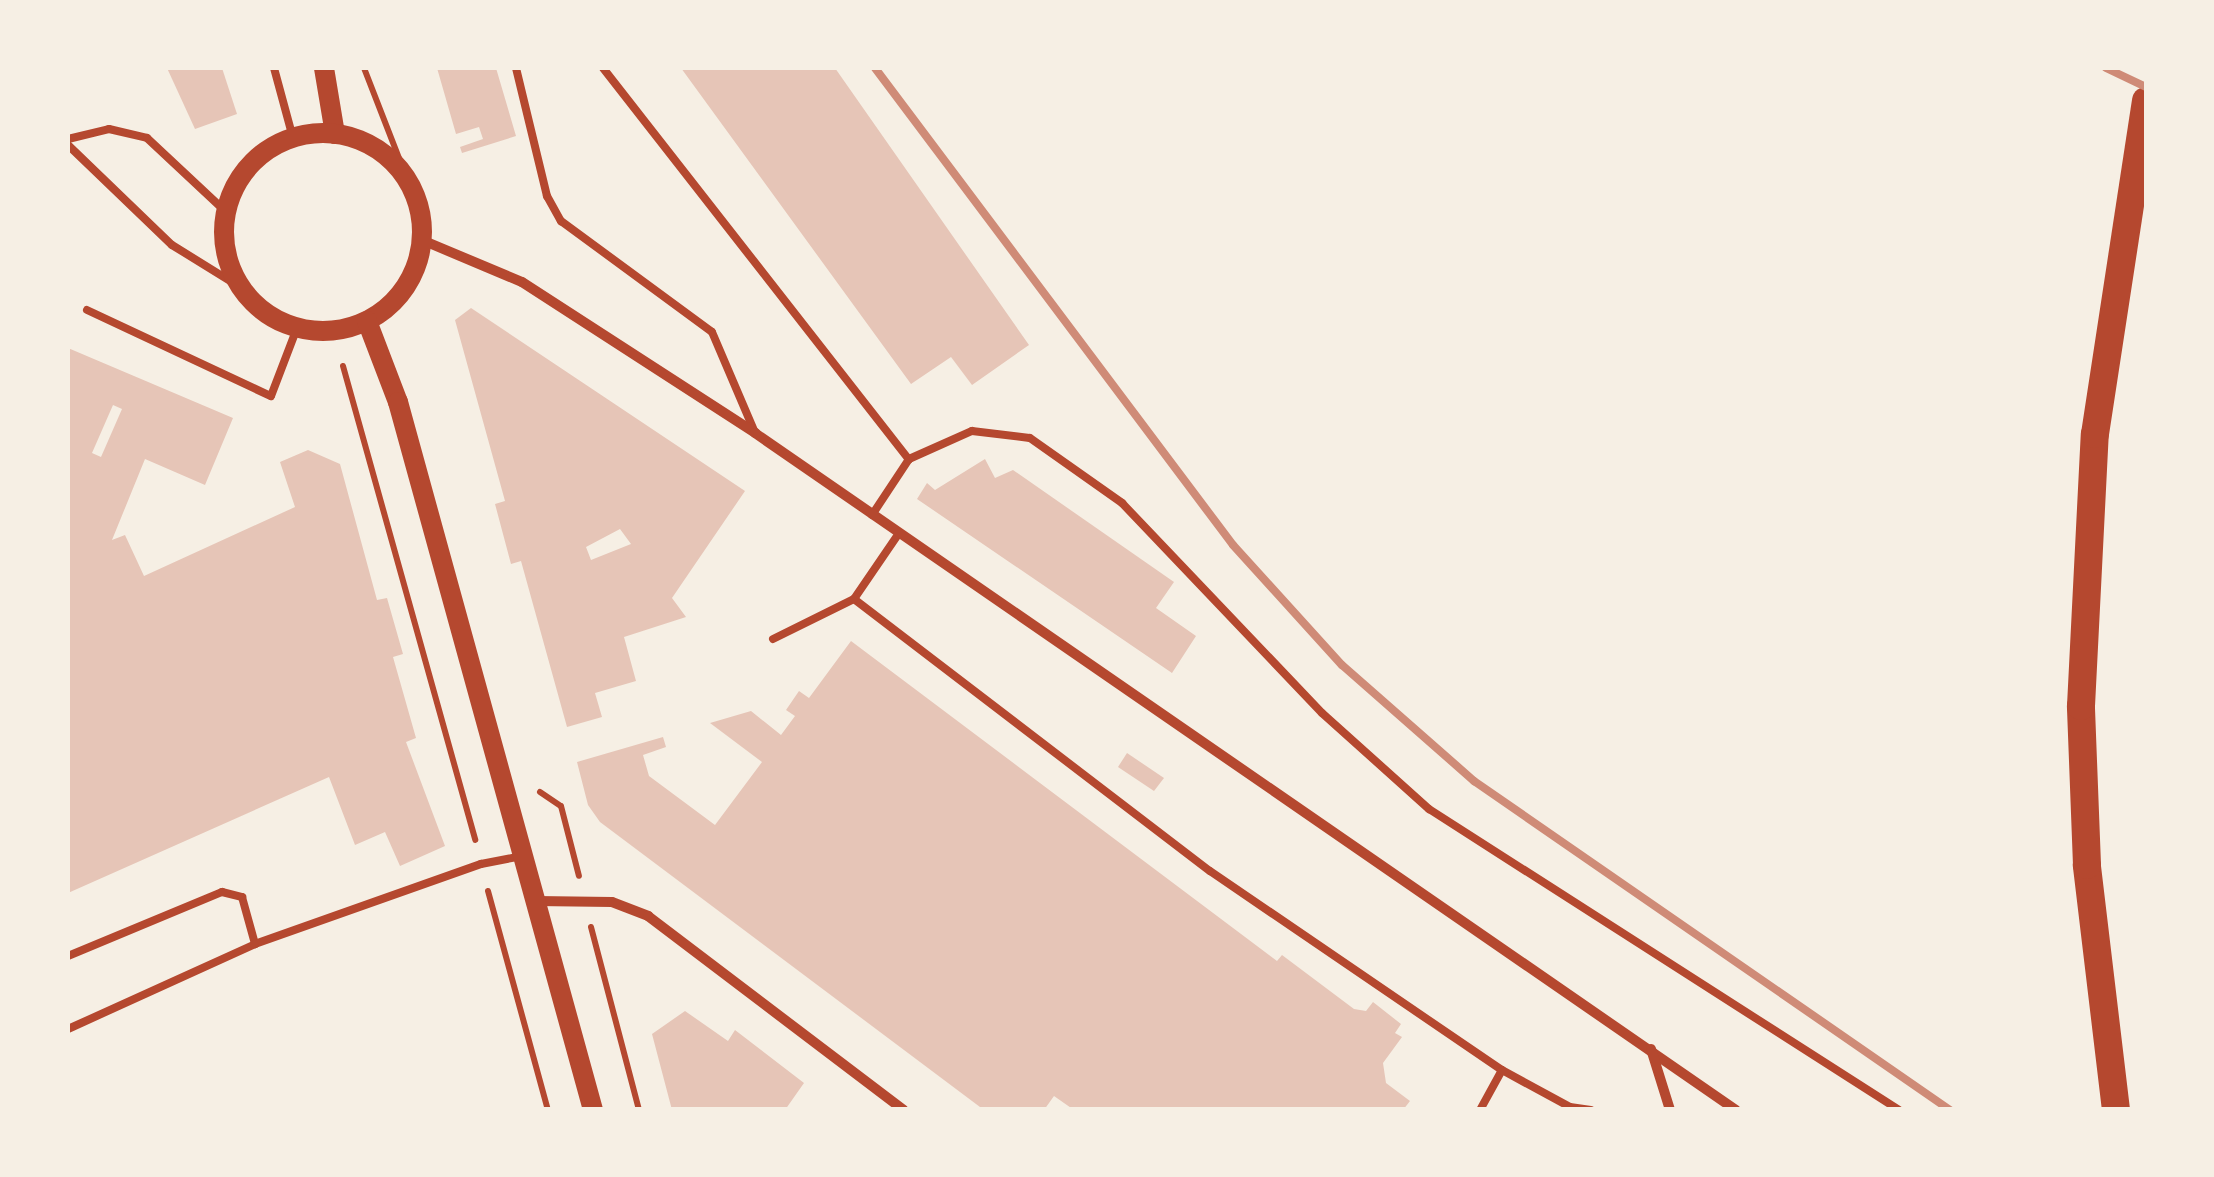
<!DOCTYPE html>
<style>
body{margin:0}
#map{position:relative;width:2214px;height:1177px;overflow:hidden;background:#f6efe4;font-family:"Asap Condensed",sans-serif}
div>[style]{position:absolute}
[style*='--x']{left:calc(var(--x)*1px);top:calc(var(--y)*1px);width:calc(var(--w)*1px);rotate:calc(var(--a)*1deg)}
.building>*{inset:0;background:#e6c5b7}
.path>*{height:6px;margin:-3px;padding:0 3px;transform-origin:3px;border-radius:3px;background:#b5482f}
.service>*{height:8px;margin:-4px;padding:0 4px;transform-origin:4px;border-radius:4px;background:#b5482f}
.minor>*{height:10px;margin:-5px;padding:0 5px;transform-origin:5px;border-radius:5px;background:#b5482f}
.secondary>*{height:20px;margin:-10px;padding:0 10px;transform-origin:10px;border-radius:10px;background:#b5482f}
.secondary>.ring{margin:-10px;padding:0;box-sizing:content-box;background:none;border:20px solid #b5482f;border-radius:50%}
.trunk>*{height:28px;margin:-14px;padding:0 14px;transform-origin:14px;border-radius:14px;background:#b5482f}
.rail>*{height:8px;margin:-4px;padding:0 4px;transform-origin:4px;border-radius:4px;background:#cf8b77}
span{translate:-50% -50%;white-space:nowrap;text-align:center;line-height:1.15;-webkit-text-stroke:10px #f6efe4;paint-order:stroke}
.frame{position:absolute;inset:0;border:70px solid #f6efe4;pointer-events:none}
</style>
<div id="map">
<div class="building">
<div style="clip-path:polygon(167px 68px,222px 68px,237px 114px,195px 129px)"></div>
<div style="clip-path:polygon(437px 68px,496px 68px,516px 136px,462px 153px,460px 147px,483px 139px,479px 127px,456px 134px)"></div>
<div style="clip-path:polygon(681px 68px,835px 68px,1029px 345px,972px 385px,951px 357px,911px 384px)"></div>
<div style="clip-path:polygon(evenodd,471px 308px,745px 491px,672px 598px,686px 617px,624px 637px,636px 681px,595px 693px,602px 717px,567px 727px,521px 561px,511px 564px,495px 504px,505px 501px,455px 320px,471px 308px,620px 529px,631px 544px,591px 560px,586px 547px,620px 529px)"></div>
<div style="clip-path:polygon(evenodd,68px 348px,233px 418px,205px 485px,145px 459px,112px 540px,125px 535px,144px 576px,295px 507px,280px 462px,308px 450px,340px 464px,377px 600px,387px 598px,403px 654px,393px 657px,416px 738px,406px 742px,445px 846px,400px 866px,385px 832px,355px 845px,329px 777px,68px 893px,68px 348px,113px 405px,122px 409px,101px 457px,92px 453px,113px 405px)"></div>
<div style="clip-path:polygon(985px 459px,995px 478px,1013px 470px,1174px 582px,1156px 608px,1196px 636px,1172px 673px,917px 499px,927px 483px,935px 490px)"></div>
<div style="clip-path:polygon(851px 641px,1277px 961px,1282px 955px,1354px 1009px,1366px 1011px,1373px 1002px,1401px 1024px,1395px 1033px,1402px 1037px,1383px 1063px,1386px 1083px,1410px 1101px,1403px 1110px,1074px 1110px,1054px 1096px,1044px 1110px,984px 1110px,600px 822px,588px 805px,577px 762px,663px 737px,666px 747px,643px 755px,649px 776px,715px 825px,762px 762px,710px 723px,751px 711px,781px 735px,795px 716px,786px 710px,799px 691px,809px 698px)"></div>
<div style="clip-path:polygon(1127px 753px,1164px 778px,1154px 791px,1118px 767px)"></div>
<div style="clip-path:polygon(685px 1011px,728px 1041px,735px 1030px,804px 1083px,785px 1110px,672px 1110px,652px 1034px)"></div>
</div>
<div class="path">
<div style="--x:364;--y:68;--w:119;--a:68.8"></div>
<div style="--x:343;--y:366;--w:492;--a:74.4"></div>
<div style="--x:540;--y:792;--w:25;--a:34"></div>
<div style="--x:561;--y:806;--w:72;--a:75.6"></div>
<div style="--x:488;--y:891;--w:227;--a:74.7"></div>
<div style="--x:591;--y:927;--w:189;--a:75.3"></div>
</div>
<div class="service">
<div style="--x:274;--y:68;--w:73;--a:74.8"></div>
<div style="--x:516;--y:68;--w:132;--a:76.4"></div>
<div style="--x:547;--y:196;--w:29;--a:61"></div>
<div style="--x:561;--y:221;--w:187;--a:36.3"></div>
<div style="--x:712;--y:332;--w:110;--a:66.9"></div>
<div style="--x:603;--y:68;--w:497;--a:52"></div>
<div style="--x:68;--y:139;--w:42;--a:-13.7"></div>
<div style="--x:109;--y:129;--w:39;--a:13"></div>
<div style="--x:147;--y:138;--w:108;--a:43.1"></div>
<div style="--x:68;--y:145;--w:144;--a:43.9"></div>
<div style="--x:172;--y:245;--w:80;--a:31.7"></div>
<div style="--x:87;--y:310;--w:203;--a:25.1"></div>
<div style="--x:271;--y:396;--w:73;--a:-69.1"></div>
<div style="--x:872;--y:515;--w:67;--a:-56.5"></div>
<div style="--x:909;--y:459;--w:69;--a:-24"></div>
<div style="--x:972;--y:431;--w:58;--a:6.9"></div>
<div style="--x:1030;--y:438;--w:113;--a:35.2"></div>
<div style="--x:1122;--y:503;--w:290;--a:46.4"></div>
<div style="--x:1322;--y:713;--w:144;--a:41.9"></div>
<div style="--x:1429;--y:809;--w:558;--a:32.64"></div>
<div style="--x:854;--y:599;--w:448;--a:37.4"></div>
<div style="--x:1210;--y:871;--w:353;--a:34.3"></div>
<div style="--x:1502;--y:1070;--w:46;--a:118.8"></div>
<div style="--x:773;--y:639;--w:90;--a:-26.3"></div>
<div style="--x:854;--y:599;--w:80;--a:-55.7"></div>
<div style="--x:68;--y:956;--w:167;--a:-22.6"></div>
<div style="--x:222;--y:892;--w:21;--a:14"></div>
<div style="--x:242;--y:897;--w:49;--a:74.5"></div>
<div style="--x:255;--y:944;--w:240;--a:-19.5"></div>
<div style="--x:481;--y:864;--w:42;--a:-11"></div>
<div style="--x:68;--y:1029;--w:205;--a:-24.4"></div>
<div style="--x:1502;--y:1070;--w:77;--a:28.6"></div>
<div style="--x:1570;--y:1107;--w:21;--a:8"></div>
</div>
<div class="minor">
<div style="--x:422;--y:240;--w:108;--a:22.8"></div>
<div style="--x:522;--y:282;--w:278;--a:32.9"></div>
<div style="--x:755;--y:433;--w:1192;--a:34.61"></div>
<div style="--x:536;--y:901;--w:76;--a:0.8"></div>
<div style="--x:612;--y:902;--w:39;--a:21"></div>
<div style="--x:648;--y:916;--w:321;--a:37.2"></div>
<div style="--x:1651;--y:1049;--w:64;--a:72.7"></div>
</div>
<div class="secondary">
<div style="--x:324;--y:68;--w:67;--a:80.5"></div>
<div class="ring" style="left:224px;top:133px;width:178px;height:178px"></div>
<div style="--x:367;--y:321;--w:87;--a:69.1"></div>
<div style="--x:398;--y:402;--w:734;--a:74.6"></div>
</div>
<div class="trunk">
<div style="--x:2116;--y:1110;--w:247;--a:-96.8"></div>
<div style="--x:2087;--y:865;--w:159;--a:-92.2"></div>
<div style="--x:2081;--y:706;--w:272;--a:-87.1"></div>
<div style="--x:2095;--y:434;--w:337;--a:-81.3"></div>
</div>
<div class="rail">
<div style="--x:875;--y:68;--w:596;--a:53.11"></div>
<div style="--x:1233;--y:545;--w:162;--a:47.8"></div>
<div style="--x:1342;--y:665;--w:176;--a:41.3"></div>
<div style="--x:1474;--y:781;--w:579;--a:34.65"></div>
<div style="--x:2106;--y:68;--w:44;--a:25.4"></div>
</div>
<div class="frame"></div>
</div>
